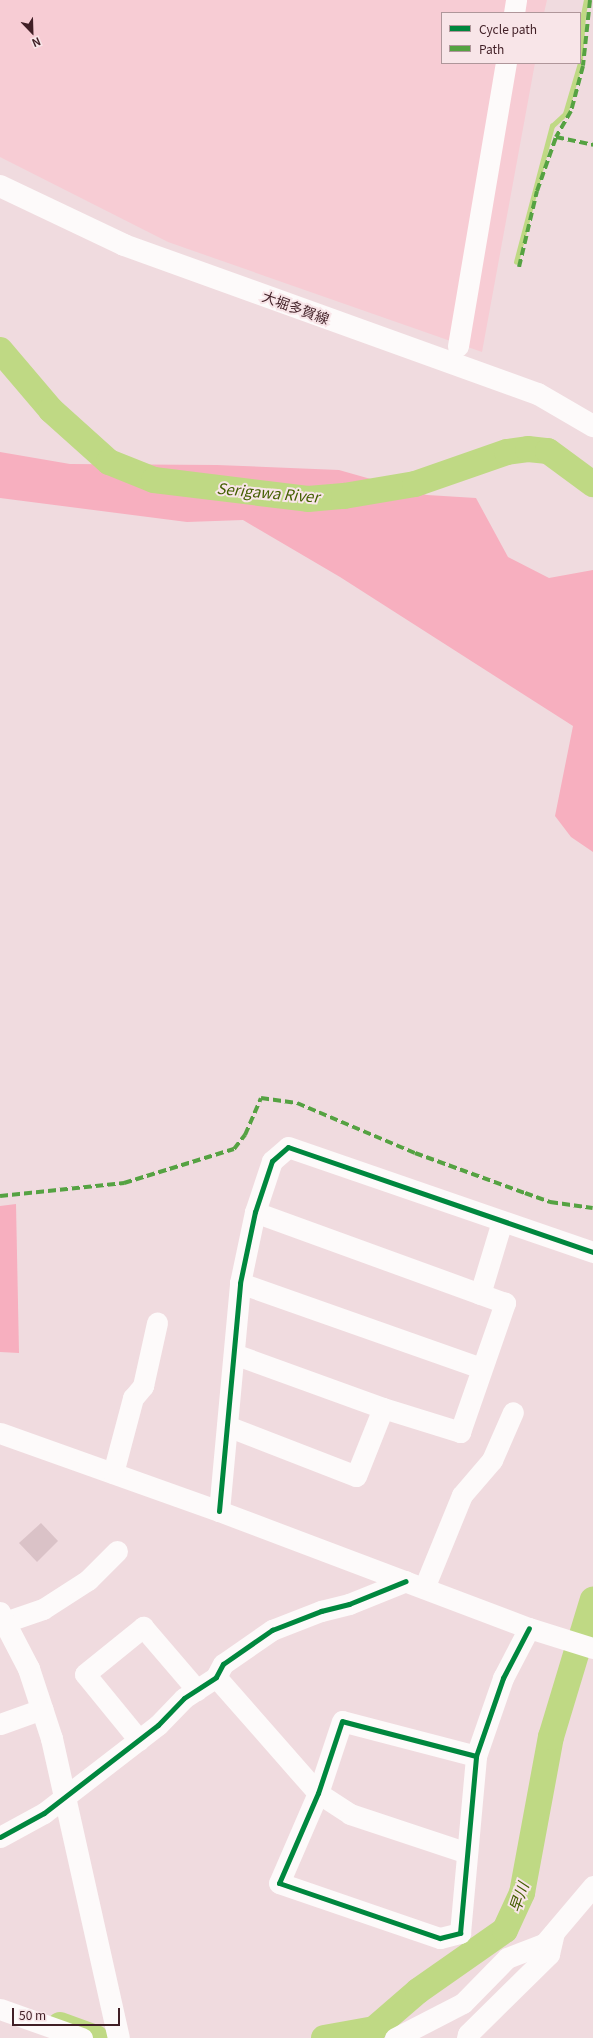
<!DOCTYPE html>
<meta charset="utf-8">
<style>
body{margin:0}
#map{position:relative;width:593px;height:2038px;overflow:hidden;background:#f0dbdf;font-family:Georgia,"Noto Sans JP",serif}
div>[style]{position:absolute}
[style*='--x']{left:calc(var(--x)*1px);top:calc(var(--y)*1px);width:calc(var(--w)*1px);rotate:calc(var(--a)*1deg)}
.built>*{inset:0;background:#f7ccd4}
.green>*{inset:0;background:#f7afbf}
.stream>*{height:4.5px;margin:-2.25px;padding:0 2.25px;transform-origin:2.25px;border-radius:2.25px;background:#bfd984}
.river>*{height:26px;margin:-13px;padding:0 13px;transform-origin:13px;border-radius:13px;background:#bfd984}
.building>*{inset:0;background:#dac2c7}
.minor>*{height:21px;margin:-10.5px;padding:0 10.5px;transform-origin:10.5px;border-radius:10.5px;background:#fdfafa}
.major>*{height:22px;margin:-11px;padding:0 11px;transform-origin:11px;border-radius:11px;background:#fdfafa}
.highway>*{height:22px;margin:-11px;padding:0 11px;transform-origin:11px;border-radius:11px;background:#fdfafa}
.quiet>*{height:4px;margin-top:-2px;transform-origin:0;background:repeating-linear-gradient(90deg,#55a242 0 8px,transparent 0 12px)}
.cycleway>*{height:5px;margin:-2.5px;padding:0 2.5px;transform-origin:2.5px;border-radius:2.5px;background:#00873e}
span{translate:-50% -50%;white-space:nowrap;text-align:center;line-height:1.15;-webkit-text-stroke:4px #f8e5e8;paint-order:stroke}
.street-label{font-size:14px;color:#411f26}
.water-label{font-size:15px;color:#435e00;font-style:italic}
.legend{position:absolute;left:441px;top:12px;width:140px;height:52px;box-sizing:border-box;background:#f8e5e8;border:1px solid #af969a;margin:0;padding:5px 7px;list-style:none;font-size:12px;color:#411f26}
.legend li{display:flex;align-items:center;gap:8px;height:20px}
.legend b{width:20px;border:1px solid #af969a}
.north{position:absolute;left:12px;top:12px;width:40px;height:40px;-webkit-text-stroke:3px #f8e5e8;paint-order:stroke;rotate:157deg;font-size:11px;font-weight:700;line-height:16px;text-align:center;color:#411f26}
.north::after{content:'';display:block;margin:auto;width:14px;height:18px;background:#411f26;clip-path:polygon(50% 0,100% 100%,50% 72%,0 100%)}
.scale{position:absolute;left:12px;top:2008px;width:108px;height:18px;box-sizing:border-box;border:2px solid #411f26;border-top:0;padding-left:5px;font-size:12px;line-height:14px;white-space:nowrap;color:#411f26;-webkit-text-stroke:3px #f8e5e8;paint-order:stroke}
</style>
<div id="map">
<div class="built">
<div style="clip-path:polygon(0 0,547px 0,544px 13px,442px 13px,442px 63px,535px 63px,482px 352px,168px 242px,0 157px)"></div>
</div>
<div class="green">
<div style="clip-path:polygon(0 452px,70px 464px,217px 465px,339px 470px,427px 495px,476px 498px,508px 557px,549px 578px,593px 570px,593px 852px,571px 837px,555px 816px,573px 726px,340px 577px,243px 520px,187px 522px,0 498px)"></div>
<div style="clip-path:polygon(16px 1204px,19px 1353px,0 1352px,0 1206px)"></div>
</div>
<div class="stream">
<div style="--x:580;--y:60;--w:45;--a:-86.2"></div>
<div style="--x:583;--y:15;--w:15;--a:-79"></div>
<div style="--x:516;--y:262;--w:141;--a:-75.2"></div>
<div style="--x:552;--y:126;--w:18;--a:-43"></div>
<div style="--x:565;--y:114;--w:53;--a:-73.6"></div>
</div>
<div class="river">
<div style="--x:0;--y:350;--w:79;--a:49.6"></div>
<div style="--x:51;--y:410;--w:78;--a:41.9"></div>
<div style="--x:109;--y:462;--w:48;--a:21.8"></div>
<div style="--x:154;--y:480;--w:155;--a:7"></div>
<div style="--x:308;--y:499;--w:36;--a:-5"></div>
<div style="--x:344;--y:496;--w:72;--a:-9.6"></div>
<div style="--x:415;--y:484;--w:97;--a:-19.2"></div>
<div style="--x:507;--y:452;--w:21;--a:-8"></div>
<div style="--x:528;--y:449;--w:20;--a:6"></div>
<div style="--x:548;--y:451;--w:56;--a:36.3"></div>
<div style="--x:582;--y:1635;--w:37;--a:-73"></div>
<div style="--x:60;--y:2025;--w:38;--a:20"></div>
<div style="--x:324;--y:2038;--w:51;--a:-10.2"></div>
<div style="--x:374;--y:2029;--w:58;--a:-40.8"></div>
<div style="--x:418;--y:1991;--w:106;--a:-35"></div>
<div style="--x:505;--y:1930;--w:41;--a:-65.3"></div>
<div style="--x:522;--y:1893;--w:159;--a:-79.5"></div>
<div style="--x:551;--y:1737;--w:87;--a:-73.2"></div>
</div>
<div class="building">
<div style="clip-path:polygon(41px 1523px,58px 1541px,37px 1562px,19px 1543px)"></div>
</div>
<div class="minor">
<div style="--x:514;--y:13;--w:13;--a:-81"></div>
<div style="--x:458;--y:346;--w:287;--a:-80.4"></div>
<div style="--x:240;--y:1283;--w:256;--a:19.4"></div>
<div style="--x:480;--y:1294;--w:76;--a:-73.2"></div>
<div style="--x:234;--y:1354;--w:158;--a:19.9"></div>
<div style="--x:383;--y:1408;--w:81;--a:17.3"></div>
<div style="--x:460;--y:1432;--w:137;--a:-70.8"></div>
<div style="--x:505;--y:1303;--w:266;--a:-160"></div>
<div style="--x:227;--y:1426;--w:138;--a:21.2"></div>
<div style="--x:356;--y:1476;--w:73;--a:-68.3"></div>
<div style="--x:0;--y:1433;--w:232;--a:19.6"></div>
<div style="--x:219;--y:1511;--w:331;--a:20.7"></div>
<div style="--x:529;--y:1628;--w:67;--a:17.4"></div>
<div style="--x:113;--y:1473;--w:78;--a:-75.1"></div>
<div style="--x:133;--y:1398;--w:16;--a:-50"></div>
<div style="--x:143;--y:1386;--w:65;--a:-77.5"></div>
<div style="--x:219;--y:1511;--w:229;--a:-84.7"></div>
<div style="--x:240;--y:1283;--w:73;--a:-78.1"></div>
<div style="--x:255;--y:1212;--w:54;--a:-71.6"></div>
<div style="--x:272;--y:1161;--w:21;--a:-41"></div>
<div style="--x:288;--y:1147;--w:323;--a:19"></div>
<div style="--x:424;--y:1588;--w:100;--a:-67.8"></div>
<div style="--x:462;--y:1495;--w:46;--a:-49.4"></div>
<div style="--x:492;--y:1460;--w:52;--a:-66.4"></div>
<div style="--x:5;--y:1622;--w:40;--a:-18.9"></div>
<div style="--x:43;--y:1609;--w:54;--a:-32.8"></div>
<div style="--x:88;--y:1580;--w:41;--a:-45"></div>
<div style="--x:216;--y:1677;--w:154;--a:48.7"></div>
<div style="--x:318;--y:1793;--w:38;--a:33"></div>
<div style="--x:350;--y:1814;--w:123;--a:18.4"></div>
<div style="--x:0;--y:1724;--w:45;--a:-19.7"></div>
<div style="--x:139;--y:1740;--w:85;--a:-129.3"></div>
<div style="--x:85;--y:1674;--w:75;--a:-39"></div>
<div style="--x:143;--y:1627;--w:83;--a:49.4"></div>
<div style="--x:476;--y:1756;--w:138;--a:-165.4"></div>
<div style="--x:342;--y:1721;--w:76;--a:108.4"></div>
<div style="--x:318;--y:1793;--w:98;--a:113.4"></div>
<div style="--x:279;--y:1883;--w:170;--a:18.9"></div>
<div style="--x:440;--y:1938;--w:21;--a:-14"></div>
<div style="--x:460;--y:1933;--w:178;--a:-84.8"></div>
<div style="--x:476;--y:1756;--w:83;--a:-70.9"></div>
<div style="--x:503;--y:1678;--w:56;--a:-62.5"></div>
<div style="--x:0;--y:1837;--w:50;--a:-28.6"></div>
<div style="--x:44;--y:1813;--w:144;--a:-37.7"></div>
<div style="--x:158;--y:1725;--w:37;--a:-46"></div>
<div style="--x:184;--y:1698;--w:38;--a:-33"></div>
<div style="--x:216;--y:1677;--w:15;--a:-62"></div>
<div style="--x:223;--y:1664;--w:60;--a:-34.8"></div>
<div style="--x:272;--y:1630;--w:53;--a:-21.2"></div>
<div style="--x:321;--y:1611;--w:29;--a:-14"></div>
<div style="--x:349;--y:1604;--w:61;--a:-22"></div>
<div style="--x:0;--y:2009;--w:87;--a:19.5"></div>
<div style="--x:395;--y:2038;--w:76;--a:-27.2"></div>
<div style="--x:463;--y:2003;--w:63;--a:-45.6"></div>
<div style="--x:507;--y:1958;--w:40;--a:-21"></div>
<div style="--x:544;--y:1944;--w:76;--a:-49.8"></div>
<div style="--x:467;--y:2038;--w:4;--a:-76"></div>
<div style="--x:468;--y:2034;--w:114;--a:-44.6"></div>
<div style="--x:549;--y:1954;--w:22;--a:-77"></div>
</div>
<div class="major">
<div style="--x:0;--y:186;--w:137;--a:25.4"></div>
<div style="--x:124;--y:245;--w:440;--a:19.8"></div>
<div style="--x:538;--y:394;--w:64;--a:30.2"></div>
</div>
<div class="highway">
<div style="--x:0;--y:1613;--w:63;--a:62.6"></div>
<div style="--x:29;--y:1669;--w:74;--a:71.8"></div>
<div style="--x:52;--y:1739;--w:306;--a:77.4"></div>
</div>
<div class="quiet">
<div style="--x:590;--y:0;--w:66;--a:96.1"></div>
<div style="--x:583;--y:66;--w:47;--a:104.9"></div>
<div style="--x:571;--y:111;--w:30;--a:120"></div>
<div style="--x:556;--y:137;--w:38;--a:12"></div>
<div style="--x:519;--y:267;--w:78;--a:-76.7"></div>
<div style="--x:537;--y:191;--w:57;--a:-70.6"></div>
<div style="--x:0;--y:1196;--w:125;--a:-6"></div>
<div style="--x:124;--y:1183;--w:115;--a:-17.2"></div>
<div style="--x:234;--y:1149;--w:18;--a:-52"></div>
<div style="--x:245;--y:1135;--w:40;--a:-66.6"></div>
<div style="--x:261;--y:1098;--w:36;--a:8"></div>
<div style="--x:297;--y:1103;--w:128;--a:23"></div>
<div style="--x:415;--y:1153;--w:117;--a:20"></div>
<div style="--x:525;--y:1193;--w:27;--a:20"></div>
<div style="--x:550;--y:1202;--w:43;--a:7.9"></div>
</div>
<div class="cycleway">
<div style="--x:219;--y:1511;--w:229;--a:-84.7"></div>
<div style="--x:240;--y:1283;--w:73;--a:-78.1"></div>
<div style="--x:255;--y:1212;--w:54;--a:-71.6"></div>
<div style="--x:272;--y:1161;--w:21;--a:-41"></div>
<div style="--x:288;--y:1147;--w:323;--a:19"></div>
<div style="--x:476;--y:1756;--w:138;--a:-165.4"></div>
<div style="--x:342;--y:1721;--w:76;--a:108.4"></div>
<div style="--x:318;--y:1793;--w:98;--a:113.4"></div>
<div style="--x:279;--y:1883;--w:170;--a:18.9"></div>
<div style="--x:440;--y:1938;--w:21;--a:-14"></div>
<div style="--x:460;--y:1933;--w:178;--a:-84.8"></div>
<div style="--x:476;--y:1756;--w:83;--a:-70.9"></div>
<div style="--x:503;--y:1678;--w:56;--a:-62.5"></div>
<div style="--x:0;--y:1837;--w:50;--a:-28.6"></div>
<div style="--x:44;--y:1813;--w:144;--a:-37.7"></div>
<div style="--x:158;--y:1725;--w:37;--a:-46"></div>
<div style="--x:184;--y:1698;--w:38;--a:-33"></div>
<div style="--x:216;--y:1677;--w:15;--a:-62"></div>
<div style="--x:223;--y:1664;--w:60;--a:-34.8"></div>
<div style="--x:272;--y:1630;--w:53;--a:-21.2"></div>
<div style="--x:321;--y:1611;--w:29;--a:-14"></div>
<div style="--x:349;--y:1604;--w:61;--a:-22"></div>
</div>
<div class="street-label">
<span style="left:296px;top:307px;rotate:20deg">大堀多賀線</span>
</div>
<div class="water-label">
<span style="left:268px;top:492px;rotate:5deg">Serigawa River</span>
<span style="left:518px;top:1897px;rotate:-71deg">早川</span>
</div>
<ul class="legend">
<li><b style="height:5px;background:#00873e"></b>Cycle path</li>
<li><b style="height:5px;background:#55a242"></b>Path</li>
</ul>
<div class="north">N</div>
<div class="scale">50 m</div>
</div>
